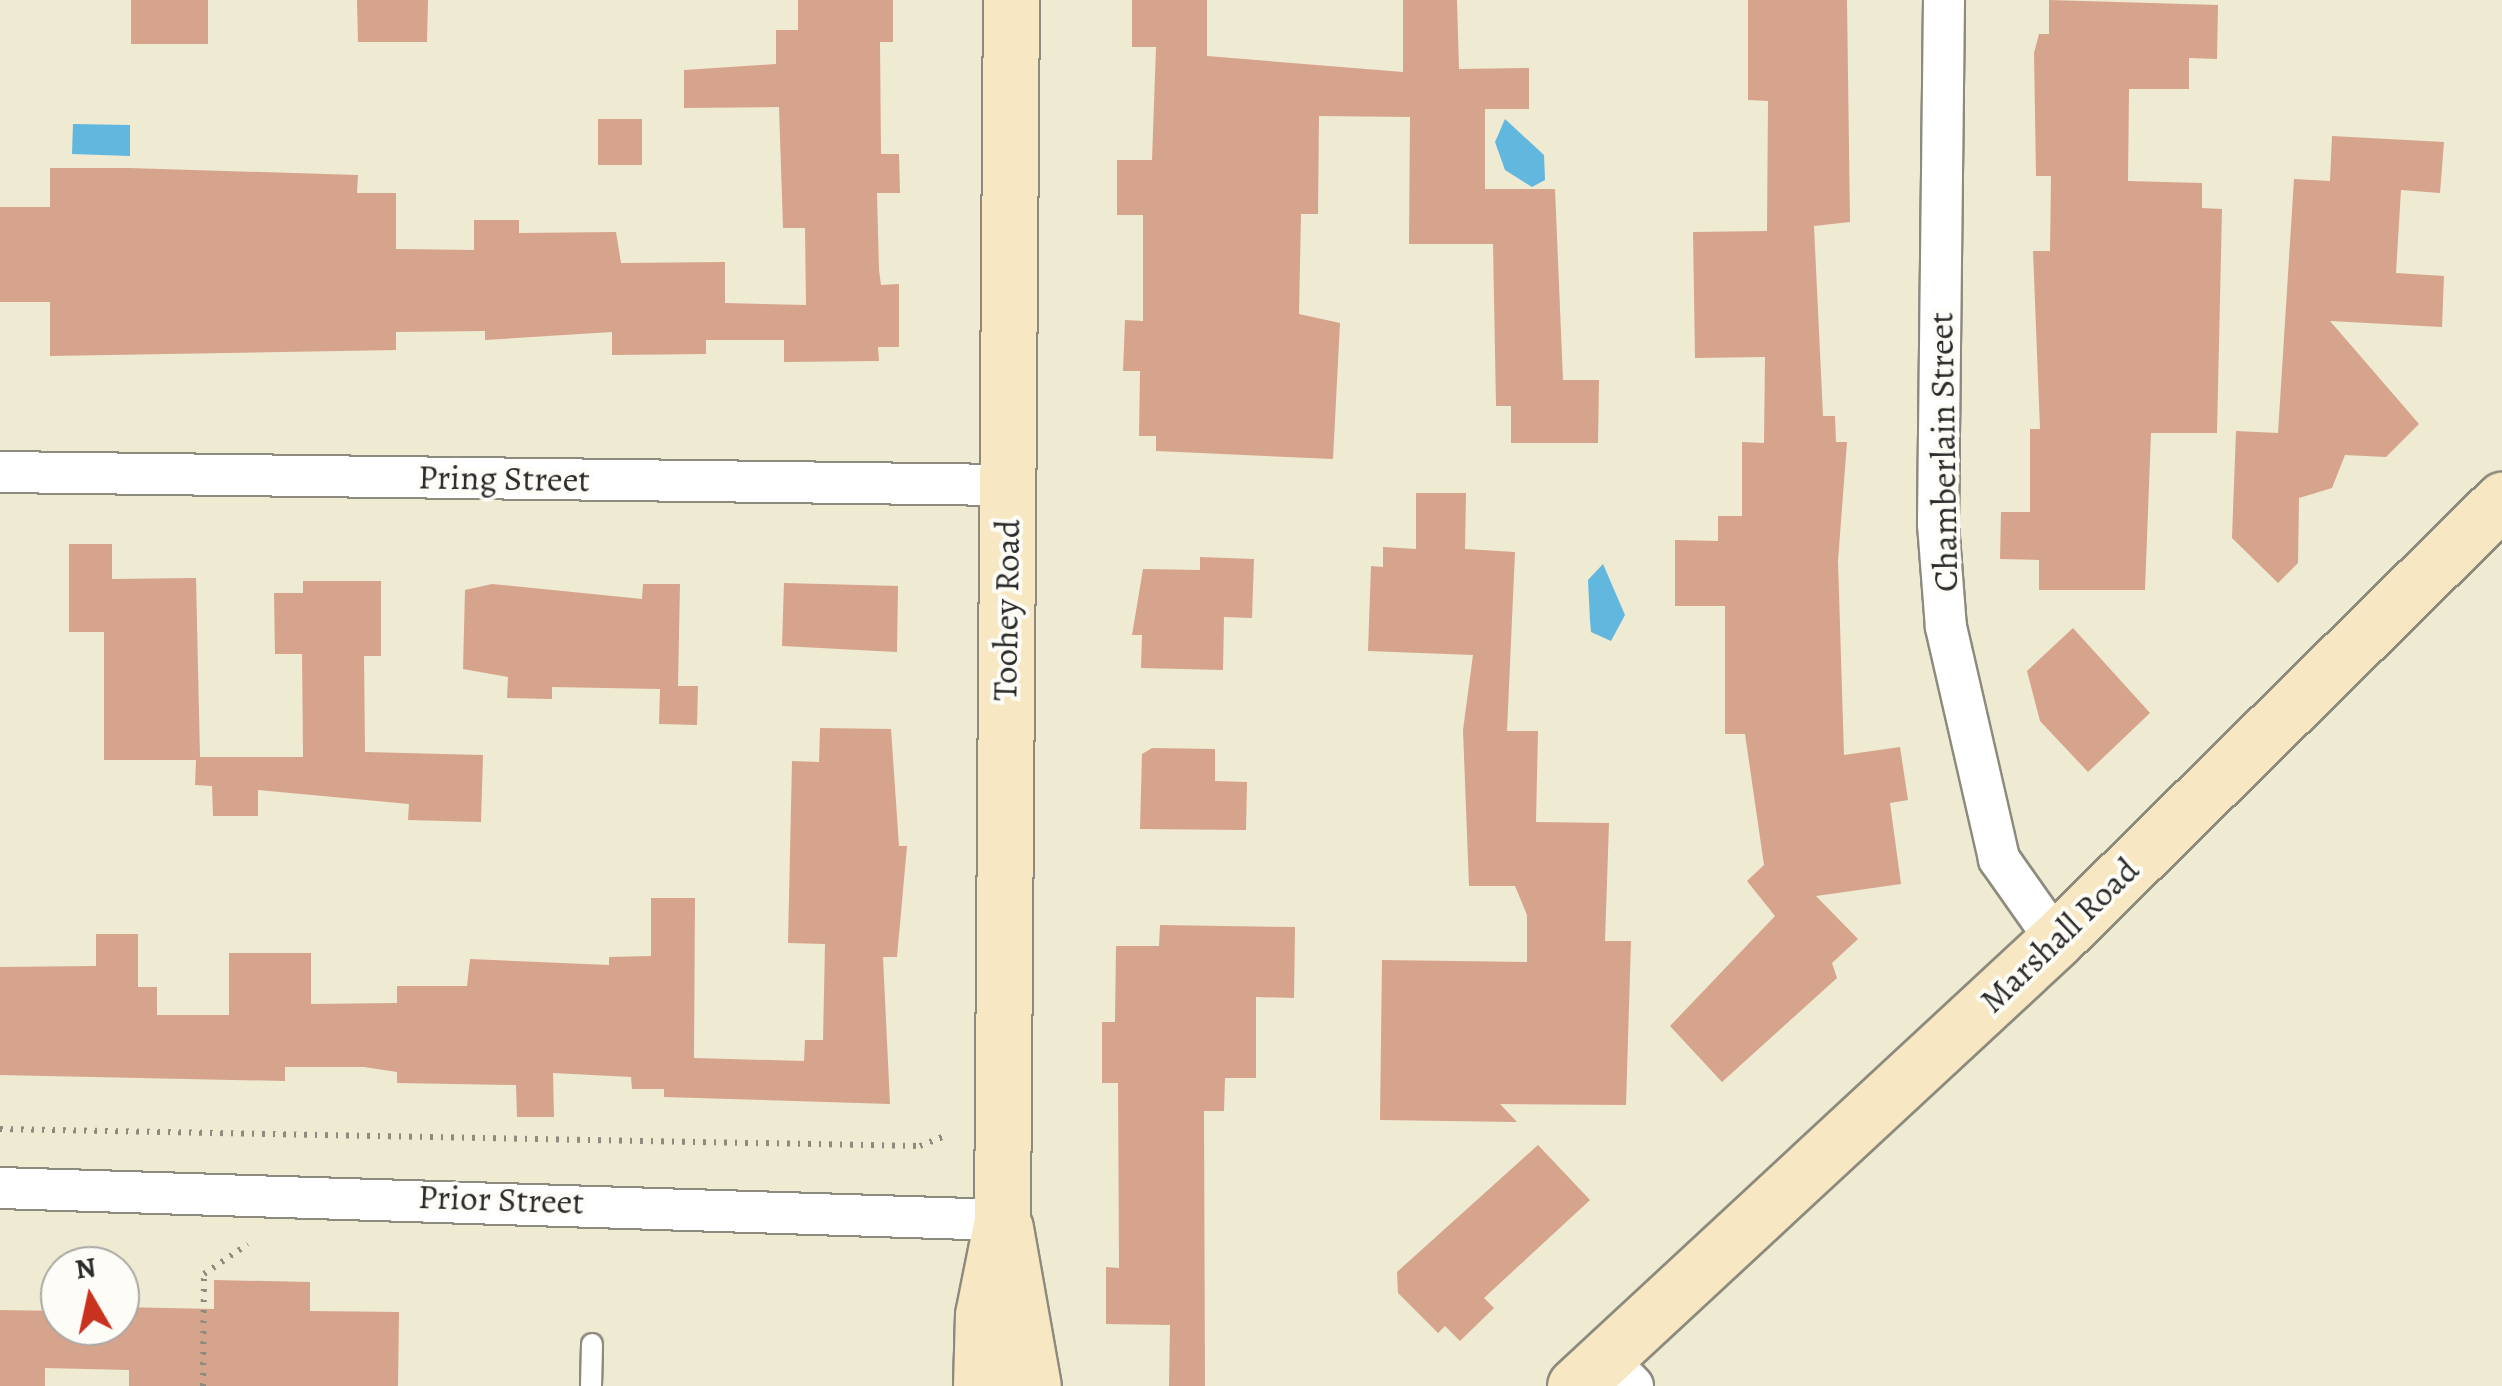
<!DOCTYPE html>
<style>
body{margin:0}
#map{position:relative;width:2502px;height:1386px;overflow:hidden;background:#efead2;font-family:Alegreya,serif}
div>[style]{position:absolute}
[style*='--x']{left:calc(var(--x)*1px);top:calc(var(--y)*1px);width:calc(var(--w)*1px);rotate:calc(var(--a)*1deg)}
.water>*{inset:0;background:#61b7de}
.building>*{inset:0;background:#d6a38d}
.path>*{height:6px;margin-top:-3px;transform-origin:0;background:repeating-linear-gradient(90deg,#8d8a7e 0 2.5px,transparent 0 10.5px)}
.roads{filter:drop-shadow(2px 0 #8d8a7e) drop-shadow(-2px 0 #8d8a7e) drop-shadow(0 2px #8d8a7e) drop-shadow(0 -2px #8d8a7e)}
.lane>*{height:20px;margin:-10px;padding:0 10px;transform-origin:10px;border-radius:10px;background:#fff}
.street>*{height:40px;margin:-20px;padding:0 20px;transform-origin:20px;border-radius:20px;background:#fff}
.secondary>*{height:55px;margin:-27.5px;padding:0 27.5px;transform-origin:27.5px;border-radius:27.5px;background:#f7e8c3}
span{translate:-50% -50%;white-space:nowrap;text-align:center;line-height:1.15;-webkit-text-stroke:8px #fdfcf7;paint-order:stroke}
.street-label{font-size:35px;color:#2b2b2b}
.north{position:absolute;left:40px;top:1246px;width:100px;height:100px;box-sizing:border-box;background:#fdfcf7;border:2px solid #a9a8a5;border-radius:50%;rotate:351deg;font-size:28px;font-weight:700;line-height:40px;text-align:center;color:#2b2b2b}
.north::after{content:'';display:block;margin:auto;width:35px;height:45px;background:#c8321e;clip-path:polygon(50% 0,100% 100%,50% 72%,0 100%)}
</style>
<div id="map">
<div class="water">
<div style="clip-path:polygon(1505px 119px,1544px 155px,1545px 180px,1532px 187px,1505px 170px,1495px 142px)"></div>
<div style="clip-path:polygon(73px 124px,130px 125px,130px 156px,72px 154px)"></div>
<div style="clip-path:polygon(1603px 564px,1625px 615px,1611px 641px,1591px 632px,1590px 620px,1588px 580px)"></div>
</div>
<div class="building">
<div style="clip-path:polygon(131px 0,208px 0,208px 44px,131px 44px)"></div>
<div style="clip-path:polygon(357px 0,428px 0,427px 42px,358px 42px)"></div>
<div style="clip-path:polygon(798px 0,893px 0,893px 42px,880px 42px,881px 154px,899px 154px,900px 193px,877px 193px,879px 270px,881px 285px,899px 284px,899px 347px,878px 347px,879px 361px,784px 362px,784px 340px,706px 340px,706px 354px,612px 355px,612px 332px,485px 340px,485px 331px,396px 332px,396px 350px,50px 356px,50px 302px,0 302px,0 207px,50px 207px,50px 168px,129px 168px,358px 175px,357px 193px,396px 193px,396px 249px,474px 250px,474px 220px,519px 220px,519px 233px,616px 232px,621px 263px,725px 262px,725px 303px,806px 305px,805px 228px,783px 228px,779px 107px,684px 108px,684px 70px,776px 64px,776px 30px,798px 30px)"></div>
<div style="clip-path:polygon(1132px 0,1207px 0,1207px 56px,1403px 72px,1403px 0,1457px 0,1459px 69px,1529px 68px,1529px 109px,1485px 109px,1485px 189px,1555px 189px,1563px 380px,1599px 380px,1598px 443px,1511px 443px,1511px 406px,1496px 406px,1493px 244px,1409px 244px,1410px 117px,1319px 116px,1318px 214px,1301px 214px,1299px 314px,1340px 323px,1333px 459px,1156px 451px,1156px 436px,1139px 436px,1140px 371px,1123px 371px,1125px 320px,1143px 321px,1143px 215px,1117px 215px,1117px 160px,1152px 160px,1156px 47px,1132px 47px)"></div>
<div style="clip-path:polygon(1748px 0,1847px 0,1850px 222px,1814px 226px,1823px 416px,1835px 416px,1836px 442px,1847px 442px,1838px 561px,1844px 755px,1900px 747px,1908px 800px,1890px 803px,1901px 884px,1816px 896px,1858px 939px,1832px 963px,1837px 978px,1722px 1082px,1670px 1026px,1775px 916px,1747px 881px,1764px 865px,1745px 734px,1725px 734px,1725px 606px,1675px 606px,1675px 540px,1718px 541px,1718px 516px,1742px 516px,1742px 442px,1764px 443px,1765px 357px,1695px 358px,1693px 232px,1767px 231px,1768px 101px,1748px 100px)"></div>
<div style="clip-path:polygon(2049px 0,2218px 5px,2217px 59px,2189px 58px,2189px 89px,2129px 89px,2128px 181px,2202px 183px,2202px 208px,2222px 209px,2217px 433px,2151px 433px,2145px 590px,2039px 590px,2039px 560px,2000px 559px,2001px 512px,2030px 512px,2030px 429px,2040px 429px,2033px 251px,2050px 251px,2051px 176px,2036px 176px,2034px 53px,2039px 34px,2049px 34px)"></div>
<div style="clip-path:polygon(598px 119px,642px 119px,642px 165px,598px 165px)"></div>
<div style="clip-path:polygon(2332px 136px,2444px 142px,2440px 193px,2401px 190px,2396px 273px,2444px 276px,2442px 327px,2330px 321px,2419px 424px,2386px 457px,2345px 455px,2332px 488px,2299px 498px,2298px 563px,2278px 583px,2232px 538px,2236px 431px,2278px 433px,2294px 179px,2330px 181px)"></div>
<div style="clip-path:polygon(1416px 493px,1466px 493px,1465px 549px,1515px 552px,1507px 731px,1538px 731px,1536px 822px,1609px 823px,1605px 941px,1631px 941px,1626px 1105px,1500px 1104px,1517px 1122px,1380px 1120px,1382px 960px,1527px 962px,1527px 915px,1515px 886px,1469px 886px,1463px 730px,1473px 655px,1368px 651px,1371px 566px,1383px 567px,1383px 547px,1416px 549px)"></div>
<div style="clip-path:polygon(69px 544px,112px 544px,112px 579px,196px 578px,200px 757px,303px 757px,302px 654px,275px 654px,274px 593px,303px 593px,303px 581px,381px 581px,381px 656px,364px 656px,365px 752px,483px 755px,481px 822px,408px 820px,409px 804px,258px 790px,258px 816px,213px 816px,212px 786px,195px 785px,196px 760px,104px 760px,104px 632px,69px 632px)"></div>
<div style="clip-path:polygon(1200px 557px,1254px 559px,1252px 618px,1224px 617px,1223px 670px,1141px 668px,1142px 635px,1132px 635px,1143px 569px,1200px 570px)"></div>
<div style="clip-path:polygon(784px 583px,898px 586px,897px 652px,782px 646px)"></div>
<div style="clip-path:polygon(492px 584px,642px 599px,643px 584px,680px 584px,678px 686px,698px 686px,697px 725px,659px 724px,660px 689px,552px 687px,552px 699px,507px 698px,508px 677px,463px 669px,465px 590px)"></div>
<div style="clip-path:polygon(2073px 628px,2150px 713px,2088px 772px,2040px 721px,2027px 671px)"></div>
<div style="clip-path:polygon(820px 728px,891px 729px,899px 846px,907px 846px,897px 957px,883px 957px,890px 1104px,664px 1097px,664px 1089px,632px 1089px,631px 1077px,553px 1073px,554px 1117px,517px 1117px,516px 1085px,397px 1083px,397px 1072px,364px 1067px,285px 1067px,285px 1081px,0 1075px,0 967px,96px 966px,96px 934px,138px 934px,138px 987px,157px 987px,157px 1015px,229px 1015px,229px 953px,311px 953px,311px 1004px,397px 1003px,397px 986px,467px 986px,470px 959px,609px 965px,609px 957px,651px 956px,651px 898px,695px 898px,694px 1058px,804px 1061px,805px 1040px,823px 1040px,825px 944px,788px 943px,792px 761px,819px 762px)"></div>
<div style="clip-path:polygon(1152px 748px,1215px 749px,1215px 781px,1247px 782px,1246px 830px,1140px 829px,1142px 754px)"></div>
<div style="clip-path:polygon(1160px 925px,1295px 927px,1294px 998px,1256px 997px,1256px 1078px,1225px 1078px,1224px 1111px,1204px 1111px,1205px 1386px,1169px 1386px,1170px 1325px,1106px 1324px,1106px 1267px,1119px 1268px,1118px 1083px,1102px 1083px,1102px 1022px,1115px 1022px,1116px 946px,1159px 946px)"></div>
<div style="clip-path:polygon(1538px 1145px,1590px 1200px,1484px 1298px,1494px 1308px,1460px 1341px,1445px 1326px,1438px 1333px,1398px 1293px,1397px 1272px)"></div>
<div style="clip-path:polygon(214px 1280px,310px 1282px,310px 1311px,399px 1312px,398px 1386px,129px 1386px,129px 1370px,45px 1368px,45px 1386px,0 1386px,0 1310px,60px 1311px,60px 1326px,120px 1326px,120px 1307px,214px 1309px)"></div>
</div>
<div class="path">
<div style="--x:0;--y:1129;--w:920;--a:1.06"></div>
<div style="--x:920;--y:1146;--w:27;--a:-22"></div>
<div style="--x:203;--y:1386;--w:112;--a:-89.5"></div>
<div style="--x:204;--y:1274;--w:53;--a:-34.3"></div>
</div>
<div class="roads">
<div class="lane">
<div style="--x:591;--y:1386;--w:42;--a:-88.6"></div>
</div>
<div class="street">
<div style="--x:1944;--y:0;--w:524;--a:90.66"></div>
<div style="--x:1938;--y:524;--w:103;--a:85.6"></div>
<div style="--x:1946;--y:627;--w:238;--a:77.1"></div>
<div style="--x:1999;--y:859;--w:99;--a:54.9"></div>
<div style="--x:0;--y:472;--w:1008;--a:0.74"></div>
<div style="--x:0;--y:1188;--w:1003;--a:1.83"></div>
<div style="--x:1608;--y:1360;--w:36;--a:46"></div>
</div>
<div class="secondary">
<div style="--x:1005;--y:1228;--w:160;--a:80"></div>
<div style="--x:981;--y:1386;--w:71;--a:-88.4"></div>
<div style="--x:983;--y:1315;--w:97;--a:-78.7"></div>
<div style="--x:1002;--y:1220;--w:1220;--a:-89.58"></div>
<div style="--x:1575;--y:1386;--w:656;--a:-42.84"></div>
<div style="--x:2056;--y:940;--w:627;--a:-44.61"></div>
</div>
</div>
<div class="street-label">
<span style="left:1943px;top:452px;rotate:-91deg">Chamberlain Street</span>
<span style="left:504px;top:478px;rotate:1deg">Pring Street</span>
<span style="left:1006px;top:610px;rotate:-89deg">Toohey Road</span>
<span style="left:2059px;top:935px;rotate:-44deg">Marshall Road</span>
<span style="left:501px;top:1199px;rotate:2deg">Prior Street</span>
</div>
<div class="north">N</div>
</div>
